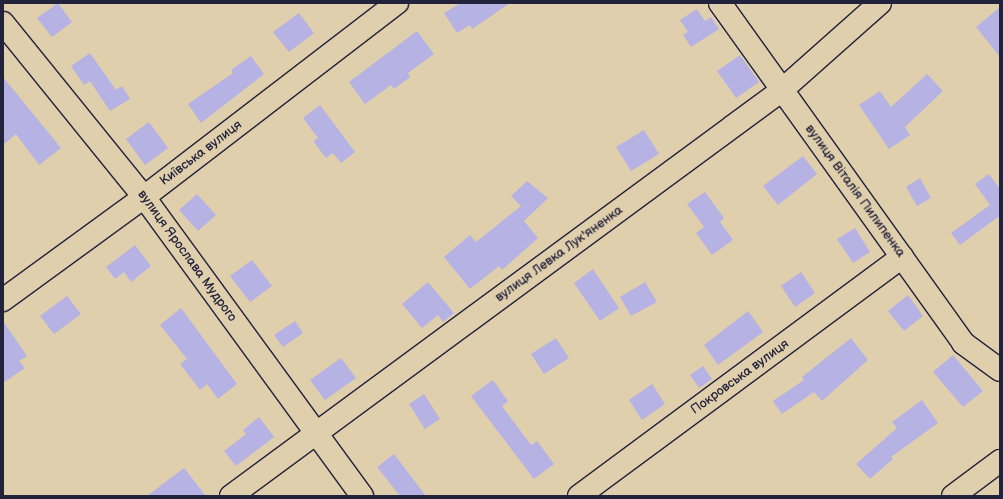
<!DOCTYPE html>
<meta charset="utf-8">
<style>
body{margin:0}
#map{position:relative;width:1003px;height:499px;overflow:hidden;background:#e0cfac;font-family:"Balsamiq Sans",sans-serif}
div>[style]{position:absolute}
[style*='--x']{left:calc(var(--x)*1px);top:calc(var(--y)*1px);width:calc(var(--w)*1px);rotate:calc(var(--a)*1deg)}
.building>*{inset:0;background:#b6b2e3}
.roads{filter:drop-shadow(1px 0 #22223b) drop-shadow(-1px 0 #22223b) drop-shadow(0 1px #22223b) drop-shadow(0 -1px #22223b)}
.street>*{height:22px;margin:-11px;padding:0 11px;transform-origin:11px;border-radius:11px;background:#e0cfac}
.secondary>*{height:22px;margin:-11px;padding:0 11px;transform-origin:11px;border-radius:11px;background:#e0cfac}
span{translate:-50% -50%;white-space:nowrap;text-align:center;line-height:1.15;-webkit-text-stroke:3px #e0cfac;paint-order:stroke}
.street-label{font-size:13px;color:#22223b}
.frame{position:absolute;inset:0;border:4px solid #22223b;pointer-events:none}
</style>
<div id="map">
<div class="building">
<div style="clip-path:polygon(58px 3px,72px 22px,52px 37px,37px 18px)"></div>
<div style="clip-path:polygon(461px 3px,510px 3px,472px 29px,470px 25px,457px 33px,444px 13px)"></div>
<div style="clip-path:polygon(1000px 7px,1000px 57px,976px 27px)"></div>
<div style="clip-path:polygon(697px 9px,705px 21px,711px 17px,719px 29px,691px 47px,683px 35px,688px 32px,680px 20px)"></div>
<div style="clip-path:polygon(299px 13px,314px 33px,289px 52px,273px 32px)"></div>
<div style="clip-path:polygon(417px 31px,434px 54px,408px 73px,410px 77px,394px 89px,391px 85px,365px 104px,349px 82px)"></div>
<div style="clip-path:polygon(90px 53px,116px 90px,122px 86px,130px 99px,110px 111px,90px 81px,84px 85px,71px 66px)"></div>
<div style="clip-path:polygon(740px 55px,759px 82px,736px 98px,717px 71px)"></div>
<div style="clip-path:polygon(251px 56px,264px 74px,201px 123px,188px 104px,233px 73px,231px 70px)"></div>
<div style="clip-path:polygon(927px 74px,943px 91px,905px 127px,910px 135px,889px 149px,859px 105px,880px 91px,891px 107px)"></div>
<div style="clip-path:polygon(3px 77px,61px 148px,39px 165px,16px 134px,3px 145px)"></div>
<div style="clip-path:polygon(320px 105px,355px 152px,341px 163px,333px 153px,326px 158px,313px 141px,318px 138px,303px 118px)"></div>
<div style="clip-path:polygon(149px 122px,168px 148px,145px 165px,126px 139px)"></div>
<div style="clip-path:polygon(644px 130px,659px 154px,631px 171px,616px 147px)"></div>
<div style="clip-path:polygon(803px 156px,817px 174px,778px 205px,763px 186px)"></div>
<div style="clip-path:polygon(989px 174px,1000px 189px,1000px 219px,998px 217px,960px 245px,951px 233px,990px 205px,975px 184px)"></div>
<div style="clip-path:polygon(920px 178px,931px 198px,917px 206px,906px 187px)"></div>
<div style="clip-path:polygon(527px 181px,548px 198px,524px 221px,538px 238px,502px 270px,499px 266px,470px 289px,444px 257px,470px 235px,476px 242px,521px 206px,511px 196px)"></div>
<div style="clip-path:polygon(705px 192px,724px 218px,720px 222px,733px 240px,712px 255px,696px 233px,704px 227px,687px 204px)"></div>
<div style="clip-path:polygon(197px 194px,216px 215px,198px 231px,179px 210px)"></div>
<div style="clip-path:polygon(855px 228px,870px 252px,853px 263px,837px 239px)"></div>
<div style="clip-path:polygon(135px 245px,151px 266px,131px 282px,124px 272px,115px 279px,106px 267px)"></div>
<div style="clip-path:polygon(252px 260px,272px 286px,250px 302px,230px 276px)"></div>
<div style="clip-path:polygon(593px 269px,619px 308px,600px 321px,574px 283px)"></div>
<div style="clip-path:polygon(801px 272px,815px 293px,795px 307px,781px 286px)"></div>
<div style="clip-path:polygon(428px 282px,454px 313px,443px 322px,438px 315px,422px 328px,402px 304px)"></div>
<div style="clip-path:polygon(645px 282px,657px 302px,631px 316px,620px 297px)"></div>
<div style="clip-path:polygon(908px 295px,923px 316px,904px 331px,888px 311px)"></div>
<div style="clip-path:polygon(67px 296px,81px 314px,54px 334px,40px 316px)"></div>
<div style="clip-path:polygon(181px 308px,237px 384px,218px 399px,207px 384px,200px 390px,180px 364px,187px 359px,160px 325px)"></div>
<div style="clip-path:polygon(748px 311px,763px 332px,718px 365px,704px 345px)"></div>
<div style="clip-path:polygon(3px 321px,27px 356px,19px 361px,25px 368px,3px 383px)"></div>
<div style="clip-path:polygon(295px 321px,303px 333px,283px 347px,274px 335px)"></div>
<div style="clip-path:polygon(556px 338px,569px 358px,544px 374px,531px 354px)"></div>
<div style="clip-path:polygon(851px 338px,868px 360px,822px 401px,814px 392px,782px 414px,773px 401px,804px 380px,802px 377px)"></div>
<div style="clip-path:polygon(953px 355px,983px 391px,963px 407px,933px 372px)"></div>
<div style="clip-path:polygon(341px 358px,356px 378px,325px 400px,310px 380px)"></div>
<div style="clip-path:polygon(703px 366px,712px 379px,699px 388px,690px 375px)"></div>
<div style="clip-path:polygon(493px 380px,508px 401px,502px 406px,531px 445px,537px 441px,554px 464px,534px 479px,471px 396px)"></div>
<div style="clip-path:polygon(652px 384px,665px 404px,642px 420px,629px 400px)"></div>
<div style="clip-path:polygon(424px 394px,440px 419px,425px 429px,409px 404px)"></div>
<div style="clip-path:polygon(922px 400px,938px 423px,891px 457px,893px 459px,870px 479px,856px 464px,897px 428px,892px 422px)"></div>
<div style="clip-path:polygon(259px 417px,274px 437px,236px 466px,224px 451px,246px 434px,243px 430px)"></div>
<div style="clip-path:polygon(394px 454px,426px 496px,400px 496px,377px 467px)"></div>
<div style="clip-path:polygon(184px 468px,206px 496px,147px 496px)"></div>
</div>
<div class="roads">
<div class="street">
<div style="--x:3;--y:23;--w:224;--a:51"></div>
<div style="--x:144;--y:197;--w:370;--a:53.9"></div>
<div style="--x:3;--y:300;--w:175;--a:-36.1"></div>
<div style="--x:144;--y:197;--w:319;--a:-37.5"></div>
<div style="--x:231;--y:496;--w:684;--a:-36.38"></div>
<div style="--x:782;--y:90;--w:131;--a:-41.6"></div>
<div style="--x:579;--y:496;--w:402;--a:-36.5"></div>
<div style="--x:953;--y:496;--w:59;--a:-36.7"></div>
</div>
<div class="secondary">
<div style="--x:720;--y:3;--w:418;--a:54.4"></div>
<div style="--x:963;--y:343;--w:46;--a:36.1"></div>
</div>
</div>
<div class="street-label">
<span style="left:201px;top:153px;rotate:-37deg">Київська вулиця</span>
<span style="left:855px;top:191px;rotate:54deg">вулиця Віталія Пилипенка</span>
<span style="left:559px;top:254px;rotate:-36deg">вулиця Левка Лук'яненка</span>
<span style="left:187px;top:256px;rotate:54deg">вулиця Ярослава Мудрого</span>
<span style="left:740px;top:377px;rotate:-36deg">Покровська вулиця</span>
</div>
<div class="frame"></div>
</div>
